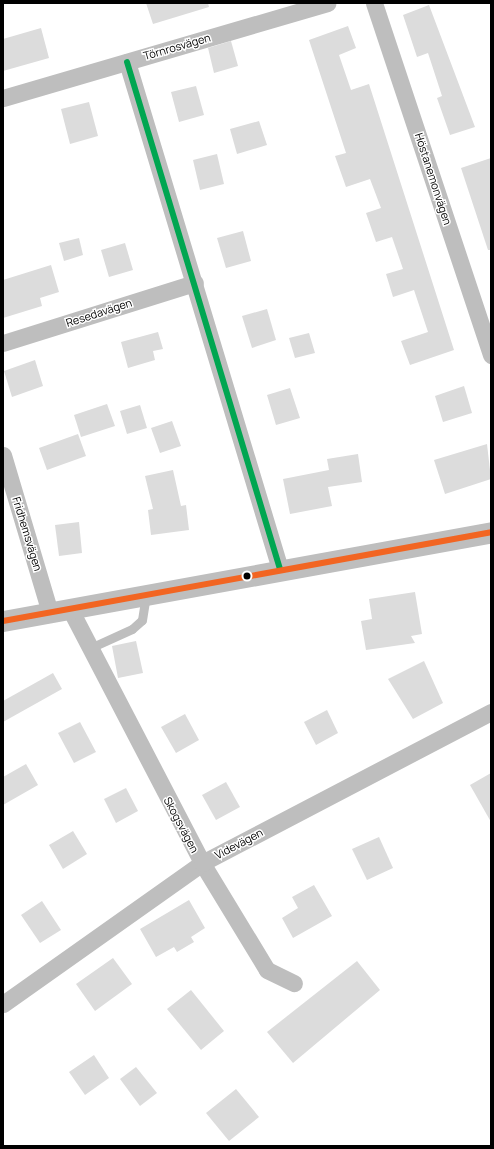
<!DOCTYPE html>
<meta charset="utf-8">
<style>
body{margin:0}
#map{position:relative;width:494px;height:1149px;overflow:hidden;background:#fff;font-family:Manrope,sans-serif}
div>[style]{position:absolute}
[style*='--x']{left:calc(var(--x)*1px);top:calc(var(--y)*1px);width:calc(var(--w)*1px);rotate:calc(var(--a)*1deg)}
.building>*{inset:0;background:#dcdcdc}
.service>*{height:9px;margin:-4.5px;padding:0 4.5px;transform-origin:4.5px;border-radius:4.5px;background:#bebebe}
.minor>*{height:17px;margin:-8.5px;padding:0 8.5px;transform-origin:8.5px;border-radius:8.5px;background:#bebebe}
.tertiary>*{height:21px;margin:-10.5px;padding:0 10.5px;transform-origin:10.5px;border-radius:10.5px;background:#bebebe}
.bus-1>*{height:6px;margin:-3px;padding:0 3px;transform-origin:3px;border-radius:3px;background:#00a651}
.bus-2>*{height:6px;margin:-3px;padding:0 3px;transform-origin:3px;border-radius:3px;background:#f26522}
.dots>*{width:11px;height:11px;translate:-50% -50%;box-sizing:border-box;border:2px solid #fff;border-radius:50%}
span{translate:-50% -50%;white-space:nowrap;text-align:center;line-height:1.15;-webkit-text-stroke:3px #fff;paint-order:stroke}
.street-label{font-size:11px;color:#000}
.frame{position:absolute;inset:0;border:4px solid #000;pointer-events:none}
</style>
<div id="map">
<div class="building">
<div style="clip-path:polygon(146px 3px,208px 3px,209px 7px,153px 24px)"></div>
<div style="clip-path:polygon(429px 5px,475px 127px,450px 135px,437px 98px,442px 96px,428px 53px,417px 57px,403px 15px)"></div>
<div style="clip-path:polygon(348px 26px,356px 48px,339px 55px,351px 90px,369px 84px,454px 350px,410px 365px,401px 341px,428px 332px,414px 290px,393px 297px,386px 274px,403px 269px,392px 237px,376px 242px,366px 213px,381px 208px,370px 179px,346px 187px,335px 156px,346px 153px,309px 40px)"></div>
<div style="clip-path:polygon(41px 28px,49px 58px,3px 71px,3px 39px)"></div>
<div style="clip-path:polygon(231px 41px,238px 66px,214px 73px,208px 48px)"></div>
<div style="clip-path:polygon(196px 86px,204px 115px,179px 122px,171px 92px)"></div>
<div style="clip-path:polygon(89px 102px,98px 136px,70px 144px,61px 109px)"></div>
<div style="clip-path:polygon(259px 121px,267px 145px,237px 154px,230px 129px)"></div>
<div style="clip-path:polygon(217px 154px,224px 184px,200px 190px,193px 160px)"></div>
<div style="clip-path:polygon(491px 158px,491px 250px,488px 250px,461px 168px)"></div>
<div style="clip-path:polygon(243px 231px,251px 261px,226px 268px,217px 238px)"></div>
<div style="clip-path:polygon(79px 238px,83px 255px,64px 261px,59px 243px)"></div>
<div style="clip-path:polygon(125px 243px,133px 270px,109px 277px,101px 250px)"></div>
<div style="clip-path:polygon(51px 265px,59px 292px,40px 298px,42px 306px,3px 318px,3px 280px)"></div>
<div style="clip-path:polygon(267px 309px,276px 340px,252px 348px,242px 316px)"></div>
<div style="clip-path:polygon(158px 332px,163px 349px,153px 351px,155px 360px,128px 368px,121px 342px)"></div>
<div style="clip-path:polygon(309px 333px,315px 353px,295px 358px,289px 338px)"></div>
<div style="clip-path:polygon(35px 360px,43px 386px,12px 397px,4px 371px)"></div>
<div style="clip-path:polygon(464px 386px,472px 413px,443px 422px,435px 396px)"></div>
<div style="clip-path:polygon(290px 388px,300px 418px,276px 425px,267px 395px)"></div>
<div style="clip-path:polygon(107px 404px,115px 426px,81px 437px,74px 415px)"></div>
<div style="clip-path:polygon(140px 405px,147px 428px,127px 434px,120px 411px)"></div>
<div style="clip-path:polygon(172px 421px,181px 446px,160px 453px,151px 428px)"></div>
<div style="clip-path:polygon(78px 434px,86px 456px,47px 470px,39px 448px)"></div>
<div style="clip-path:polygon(487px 444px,491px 479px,445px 494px,434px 460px)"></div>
<div style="clip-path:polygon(358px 454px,362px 482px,328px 487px,332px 506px,290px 514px,283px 479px,329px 470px,327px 459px)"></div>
<div style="clip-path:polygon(173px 470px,181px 506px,186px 505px,189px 530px,151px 535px,148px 510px,153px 509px,145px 476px)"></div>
<div style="clip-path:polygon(79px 522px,82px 553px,59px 556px,55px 525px)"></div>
<div style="clip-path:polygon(415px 592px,422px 634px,411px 636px,415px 643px,366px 650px,361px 621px,372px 619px,369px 599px)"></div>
<div style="clip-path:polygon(136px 641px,143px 673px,118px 678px,112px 646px)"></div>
<div style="clip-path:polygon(424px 661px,443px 703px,413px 719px,388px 679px)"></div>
<div style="clip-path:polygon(53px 673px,62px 689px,3px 722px,3px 701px)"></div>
<div style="clip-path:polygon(327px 710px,338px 733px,316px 745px,304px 722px)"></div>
<div style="clip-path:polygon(185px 714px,199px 740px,176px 753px,161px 727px)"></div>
<div style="clip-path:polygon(80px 722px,96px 752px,74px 763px,58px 733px)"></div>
<div style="clip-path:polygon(26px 764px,38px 785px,3px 805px,3px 777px)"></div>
<div style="clip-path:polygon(491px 773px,491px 822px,470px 785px)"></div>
<div style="clip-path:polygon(226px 782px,240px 807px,216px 820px,202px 795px)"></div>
<div style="clip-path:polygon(126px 788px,138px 811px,116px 823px,104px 799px)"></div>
<div style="clip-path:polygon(73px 831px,87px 854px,63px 869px,49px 845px)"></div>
<div style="clip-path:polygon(379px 837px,393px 868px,367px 880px,352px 849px)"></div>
<div style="clip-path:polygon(314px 885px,332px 916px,293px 938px,282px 918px,298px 908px,292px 897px)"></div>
<div style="clip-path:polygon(189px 900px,205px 928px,191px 937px,194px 942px,177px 952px,174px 947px,156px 957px,140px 929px)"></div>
<div style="clip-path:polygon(42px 901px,61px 930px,40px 943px,21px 915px)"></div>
<div style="clip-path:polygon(113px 958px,132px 984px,95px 1011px,76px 984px)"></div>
<div style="clip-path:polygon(357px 961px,380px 990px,293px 1063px,267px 1032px)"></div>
<div style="clip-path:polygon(191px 990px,224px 1031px,201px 1050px,167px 1009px)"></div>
<div style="clip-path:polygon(94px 1055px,109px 1078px,85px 1095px,69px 1072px)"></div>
<div style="clip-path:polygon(136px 1067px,157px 1093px,140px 1106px,120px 1079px)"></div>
<div style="clip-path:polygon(236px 1089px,259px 1117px,229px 1141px,206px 1113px)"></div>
</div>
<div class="service">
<div style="--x:88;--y:649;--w:48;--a:-24.4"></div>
<div style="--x:132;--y:629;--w:13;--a:-42"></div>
<div style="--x:142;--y:620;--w:26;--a:-81"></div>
</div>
<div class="minor">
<div style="--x:374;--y:3;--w:371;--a:71.6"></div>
<div style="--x:127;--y:62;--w:530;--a:73.21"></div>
<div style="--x:3;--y:98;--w:338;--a:-16.3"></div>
<div style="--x:3;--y:343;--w:201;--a:-17.4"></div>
<div style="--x:3;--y:455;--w:165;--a:73.4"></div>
<div style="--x:70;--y:609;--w:286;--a:62.5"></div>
<div style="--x:202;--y:863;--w:125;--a:58.7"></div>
<div style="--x:267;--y:970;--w:30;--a:26"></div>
<div style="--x:3;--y:1004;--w:244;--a:-35.3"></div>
<div style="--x:202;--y:863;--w:326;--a:-27.6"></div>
</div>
<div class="tertiary">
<div style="--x:3;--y:621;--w:496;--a:-10.3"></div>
</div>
<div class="bus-1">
<div style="--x:127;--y:62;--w:530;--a:73.21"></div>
</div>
<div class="bus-2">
<div style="--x:3;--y:621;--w:496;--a:-10.3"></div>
</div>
<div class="dots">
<div style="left:247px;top:576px;background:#000"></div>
</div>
<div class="street-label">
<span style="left:177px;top:47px;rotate:-16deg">Törnrosvägen</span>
<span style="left:433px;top:179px;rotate:72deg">Höstanemonvägen</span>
<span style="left:99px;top:313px;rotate:-18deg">Resedavägen</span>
<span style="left:27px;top:534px;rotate:73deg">Fridhemsvägen</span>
<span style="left:181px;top:825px;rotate:62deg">Skogsvägen</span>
<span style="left:239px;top:844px;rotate:-28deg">Videvägen</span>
</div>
<div class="frame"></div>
</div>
